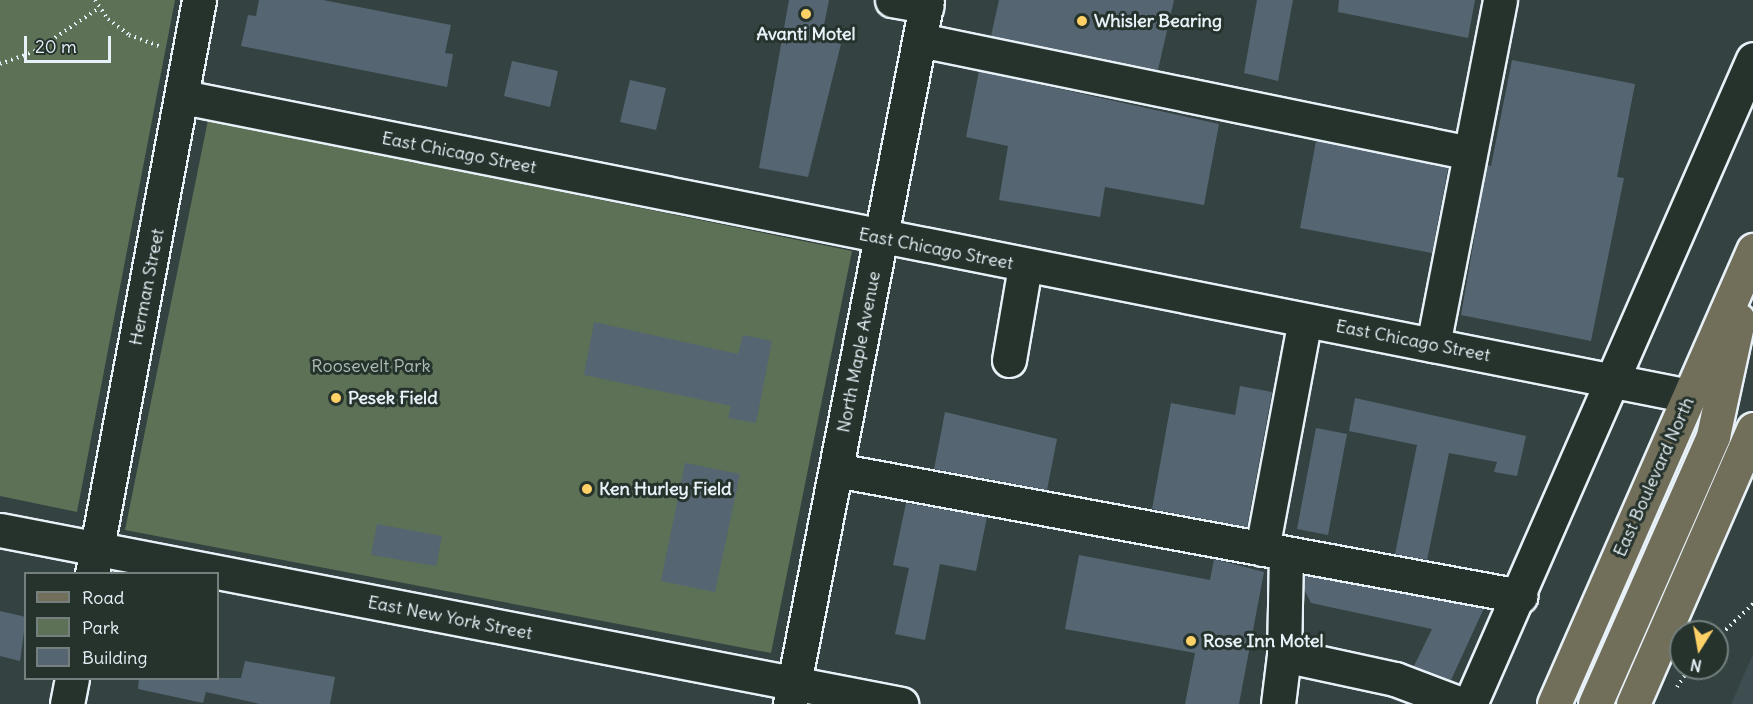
<!DOCTYPE html>
<style>
body{margin:0}
#map{position:relative;width:1753px;height:704px;overflow:hidden;background:#344242;font-family:Delius,sans-serif}
div>[style]{position:absolute}
[style*='--x']{left:calc(var(--x)*1px);top:calc(var(--y)*1px);width:calc(var(--w)*1px);rotate:calc(var(--a)*1deg)}
.built>*{inset:0;background:#3e4d50}
.green>*{inset:0;background:#5c7155}
.building>*{inset:0;background:#556672}
.path>*{height:4px;margin-top:-2px;transform-origin:0;background:repeating-linear-gradient(90deg,#e8f1f8 0 1.5px,transparent 0 6px)}
.roads{filter:drop-shadow(2px 0 #e8f1f8) drop-shadow(-2px 0 #e8f1f8) drop-shadow(0 2px #e8f1f8) drop-shadow(0 -2px #e8f1f8)}
.minor>*{height:33px;margin:-16.5px;padding:0 16.5px;transform-origin:16.5px;border-radius:16.5px;background:#26332d}
.major>*{height:33px;margin:-16.5px;padding:0 16.5px;transform-origin:16.5px;border-radius:16.5px;background:#716e59}
.dots>*{width:16px;height:16px;translate:-50% -50%;box-sizing:border-box;border:3px solid #26332d;border-radius:50%}
span{translate:-50% -50%;white-space:nowrap;text-align:center;line-height:1.15;-webkit-text-stroke:6px #26332d;paint-order:stroke}
.poi-label{font-size:18px;color:#e8f1f8;font-weight:700}
.left{translate:0 -50%;text-align:left}
.street-label{font-size:18px;color:#e8f1f8}
.park-label{font-size:18px;color:#b0beb7}
.legend{position:absolute;left:24px;top:572px;width:195px;height:108px;box-sizing:border-box;background:#26332d;border:2px solid #747f7e;margin:0;padding:8px 10px;list-style:none;font-size:18px;color:#e8f1f8}
.legend li{display:flex;align-items:center;gap:12px;height:30px}
.legend b{width:30px;border:2px solid #747f7e}
.north{position:absolute;left:1669px;top:620px;width:60px;height:60px;box-sizing:border-box;background:#26332d;border:2px solid #747f7e;border-radius:50%;rotate:191deg;font-size:16px;font-weight:700;line-height:24px;text-align:center;color:#e8f1f8}
.north::after{content:'';display:block;margin:auto;width:21px;height:27px;background:#ffd166;clip-path:polygon(50% 0,100% 100%,50% 72%,0 100%)}
.scale{position:absolute;left:24px;top:36px;width:87px;height:27px;box-sizing:border-box;border:3px solid #e8f1f8;border-top:0;padding-left:8px;font-size:18px;line-height:21px;white-space:nowrap;color:#e8f1f8;-webkit-text-stroke:4px #26332d;paint-order:stroke}
</style>
<div id="map">
<div class="built">
<div style="clip-path:polygon(1753px 654px,1753px 704px,1731px 704px)"></div>
</div>
<div class="green">
<div style="clip-path:polygon(0 0,175px 0,77px 512px,0 496px)"></div>
<div style="clip-path:polygon(208px 120px,852px 251px,771px 653px,125px 530px)"></div>
</div>
<div class="building">
<div style="clip-path:polygon(259px 0,323px 0,451px 25px,445px 53px,453px 54px,447px 87px,241px 46px,248px 15px,256px 16px)"></div>
<div style="clip-path:polygon(789px 0,829px 0,821px 40px,841px 44px,808px 177px,759px 168px)"></div>
<div style="clip-path:polygon(999px 0,1174px 0,1158px 70px,991px 36px)"></div>
<div style="clip-path:polygon(1257px 0,1293px 0,1278px 81px,1244px 73px)"></div>
<div style="clip-path:polygon(1339px 0,1475px 0,1468px 38px,1338px 12px)"></div>
<div style="clip-path:polygon(1512px 60px,1635px 84px,1617px 177px,1624px 178px,1591px 341px,1461px 315px,1487px 165px,1491px 166px)"></div>
<div style="clip-path:polygon(512px 61px,558px 71px,550px 107px,504px 96px)"></div>
<div style="clip-path:polygon(979px 71px,1219px 124px,1204px 205px,1105px 187px,1100px 217px,999px 200px,1008px 146px,966px 137px)"></div>
<div style="clip-path:polygon(630px 80px,666px 88px,656px 130px,620px 122px)"></div>
<div style="clip-path:polygon(1316px 141px,1448px 168px,1432px 253px,1300px 228px)"></div>
<div style="clip-path:polygon(594px 322px,738px 354px,743px 335px,772px 341px,756px 423px,728px 418px,731px 406px,584px 375px)"></div>
<div style="clip-path:polygon(1240px 386px,1272px 392px,1247px 527px,1152px 509px,1171px 403px,1235px 415px)"></div>
<div style="clip-path:polygon(1355px 398px,1526px 436px,1517px 476px,1494px 472px,1497px 462px,1449px 453px,1427px 560px,1395px 554px,1417px 445px,1349px 431px)"></div>
<div style="clip-path:polygon(945px 412px,1057px 439px,1047px 490px,934px 469px)"></div>
<div style="clip-path:polygon(1316px 428px,1347px 434px,1328px 535px,1297px 529px)"></div>
<div style="clip-path:polygon(685px 463px,740px 474px,715px 592px,661px 581px)"></div>
<div style="clip-path:polygon(906px 503px,987px 517px,976px 571px,940px 564px,925px 640px,895px 634px,909px 568px,893px 565px)"></div>
<div style="clip-path:polygon(377px 524px,442px 536px,436px 566px,371px 555px)"></div>
<div style="clip-path:polygon(1079px 555px,1210px 580px,1214px 559px,1264px 572px,1239px 704px,1185px 704px,1195px 653px,1065px 629px)"></div>
<div style="clip-path:polygon(1305px 575px,1484px 608px,1451px 680px,1414px 666px,1432px 629px,1311px 603px,1304px 589px)"></div>
<div style="clip-path:polygon(0 611px,26px 617px,20px 661px,0 656px)"></div>
<div style="clip-path:polygon(245px 661px,335px 677px,330px 704px,260px 704px,206px 692px,203px 703px,138px 689px,139px 678px,241px 678px)"></div>
</div>
<div class="path">
<div style="--x:95;--y:0;--w:23;--a:56"></div>
<div style="--x:108;--y:19;--w:26;--a:37"></div>
<div style="--x:129;--y:35;--w:33;--a:20"></div>
<div style="--x:0;--y:64;--w:37;--a:-20"></div>
<div style="--x:35;--y:51;--w:77;--a:-33.9"></div>
<div style="--x:1717;--y:638;--w:50;--a:-43.4"></div>
<div style="--x:1677;--y:687;--w:23;--a:-56"></div>
</div>
<div class="roads">
<div class="minor">
<div style="--x:892;--y:0;--w:35;--a:10"></div>
<div style="--x:920;--y:40;--w:561;--a:11.61"></div>
<div style="--x:183;--y:97;--w:1535;--a:11.23"></div>
<div style="--x:1433;--y:345;--w:351;--a:-79"></div>
<div style="--x:1009;--y:360;--w:95;--a:-80.3"></div>
<div style="--x:836;--y:470;--w:696;--a:10.44"></div>
<div style="--x:0;--y:530;--w:918;--a:10.93"></div>
<div style="--x:1262;--y:549;--w:233;--a:-79.4"></div>
<div style="--x:1286;--y:553;--w:102;--a:91.1"></div>
<div style="--x:1284;--y:655;--w:114;--a:12.2"></div>
<div style="--x:1395;--y:679;--w:71;--a:20.7"></div>
<div style="--x:92;--y:574;--w:584;--a:-79.44"></div>
<div style="--x:67;--y:704;--w:26;--a:-79"></div>
<div style="--x:790;--y:704;--w:717;--a:-78.99"></div>
<div style="--x:1278;--y:704;--w:49;--a:-83"></div>
<div style="--x:1470;--y:704;--w:704;--a:-66.31"></div>
</div>
<div class="major">
<div style="--x:1554;--y:704;--w:496;--a:-66.3"></div>
<div style="--x:1595;--y:704;--w:293;--a:-66.2"></div>
<div style="--x:1713;--y:436;--w:119;--a:-77.8"></div>
<div style="--x:1633;--y:704;--w:300;--a:-66.4"></div>
</div>
</div>
<div class="dots">
<div style="left:806px;top:14px;background:#ffd166"></div>
<div style="left:1082px;top:21px;background:#ffd166"></div>
<div style="left:336px;top:398px;background:#ffd166"></div>
<div style="left:587px;top:489px;background:#ffd166"></div>
<div style="left:1191px;top:641px;background:#ffd166"></div>
</div>
<div class="poi-label">
<span class="left" style="left:1094px;top:21px">Whisler Bearing</span>
<span style="left:806px;top:34px">Avanti Motel</span>
<span class="left" style="left:348px;top:398px">Pesek Field</span>
<span class="left" style="left:599px;top:489px">Ken Hurley Field</span>
<span class="left" style="left:1203px;top:641px">Rose Inn Motel</span>
</div>
<div class="street-label">
<span style="left:459px;top:153px;rotate:11deg">East Chicago Street</span>
<span style="left:936px;top:249px;rotate:11deg">East Chicago Street</span>
<span style="left:147px;top:287px;rotate:-79deg">Herman Street</span>
<span style="left:1413px;top:341px;rotate:11deg">East Chicago Street</span>
<span style="left:859px;top:352px;rotate:-79deg">North Maple Avenue</span>
<span style="left:1654px;top:477px;rotate:-66deg">East Boulevard North</span>
<span style="left:450px;top:618px;rotate:11deg">East New York Street</span>
</div>
<div class="park-label">
<span style="left:371px;top:366px">Roosevelt Park</span>
</div>
<ul class="legend">
<li><b style="height:8px;background:#716e59"></b>Road</li>
<li><b style="height:16px;background:#5c7155"></b>Park</li>
<li><b style="height:16px;background:#556672"></b>Building</li>
</ul>
<div class="north">N</div>
<div class="scale">20 m</div>
</div>
